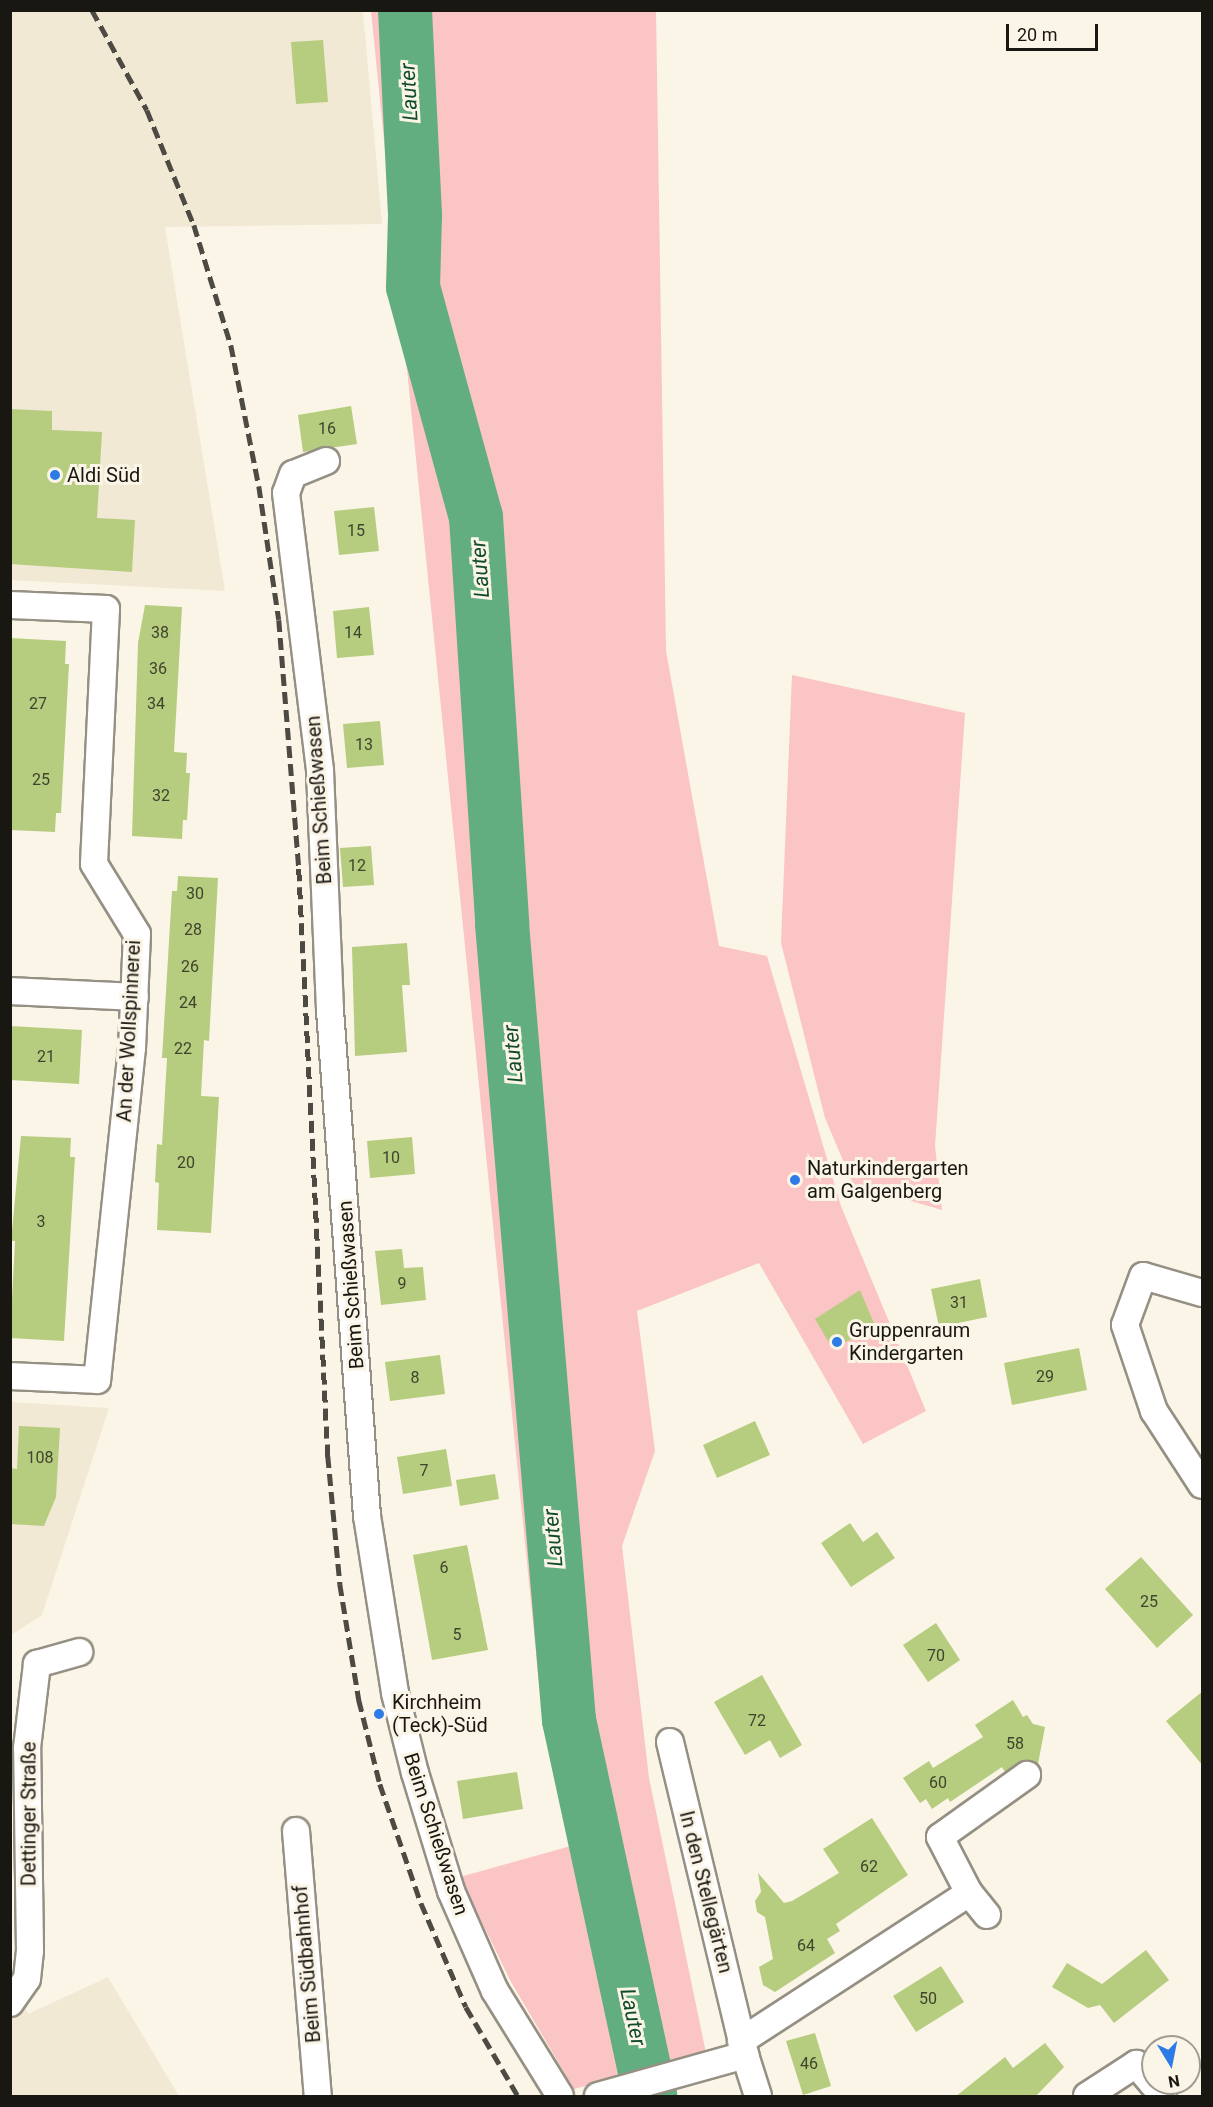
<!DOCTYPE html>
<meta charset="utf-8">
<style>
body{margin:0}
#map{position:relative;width:1213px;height:2107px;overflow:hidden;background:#fbf5e7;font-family:Roboto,sans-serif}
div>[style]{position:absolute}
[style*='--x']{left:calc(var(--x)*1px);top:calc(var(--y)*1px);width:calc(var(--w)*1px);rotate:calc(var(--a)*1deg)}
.built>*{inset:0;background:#f2e9d4}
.green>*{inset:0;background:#fac5c4}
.river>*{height:54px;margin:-27px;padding:0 27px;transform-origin:27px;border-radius:27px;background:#62ae80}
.building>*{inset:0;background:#b6cc7f}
.roads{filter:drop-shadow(2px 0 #959083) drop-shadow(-2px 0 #959083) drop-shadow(0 2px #959083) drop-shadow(0 -2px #959083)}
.street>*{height:26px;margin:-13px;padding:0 13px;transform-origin:13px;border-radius:13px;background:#fff}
.rail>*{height:4.5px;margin-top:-2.25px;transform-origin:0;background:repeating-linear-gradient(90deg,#4d4a43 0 12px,transparent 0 18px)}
.dots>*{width:16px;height:16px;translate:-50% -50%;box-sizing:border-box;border:3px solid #fbf5e7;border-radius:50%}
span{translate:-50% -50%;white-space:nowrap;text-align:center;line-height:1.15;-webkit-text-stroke:6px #fbf5e7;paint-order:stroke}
.number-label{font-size:16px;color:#40442d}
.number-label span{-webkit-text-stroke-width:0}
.poi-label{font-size:20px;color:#191712}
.left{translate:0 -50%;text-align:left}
.street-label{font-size:20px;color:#191712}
.water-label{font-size:21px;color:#104b2c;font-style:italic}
.frame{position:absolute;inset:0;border:12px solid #191712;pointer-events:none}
.north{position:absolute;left:1141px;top:2035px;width:60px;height:60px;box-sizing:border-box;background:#fbf5e7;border:2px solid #a19c92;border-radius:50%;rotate:170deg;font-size:16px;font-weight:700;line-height:24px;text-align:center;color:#191712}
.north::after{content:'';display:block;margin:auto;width:21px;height:27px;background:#2c7be7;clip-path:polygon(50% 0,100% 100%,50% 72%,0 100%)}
.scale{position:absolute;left:1006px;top:24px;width:92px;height:27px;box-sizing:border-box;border:3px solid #191712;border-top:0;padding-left:8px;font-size:18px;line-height:21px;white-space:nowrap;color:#191712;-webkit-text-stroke:4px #fbf5e7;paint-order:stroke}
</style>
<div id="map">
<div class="built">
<div style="clip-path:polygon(11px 11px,363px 11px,382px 224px,165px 227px,225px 591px,11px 580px)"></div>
<div style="clip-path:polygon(11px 1402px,109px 1408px,42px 1615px,11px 1635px)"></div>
<div style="clip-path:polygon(10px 1971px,28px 2014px,108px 1977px,179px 2096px,11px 2096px)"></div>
</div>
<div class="green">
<div style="clip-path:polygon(371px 11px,656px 11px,666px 651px,719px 946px,767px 956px,841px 1206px,926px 1411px,863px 1444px,759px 1263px,637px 1311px,655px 1451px,622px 1546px,649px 1778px,706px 2053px,574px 2089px,511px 1982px,460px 1877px,571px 1846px,543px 1722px)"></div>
<div style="clip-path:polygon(792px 675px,965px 713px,935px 1146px,942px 1210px,853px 1184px,825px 1118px,781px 943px)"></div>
</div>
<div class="river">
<div style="--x:405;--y:10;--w:206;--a:87.2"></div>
<div style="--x:415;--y:216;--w:71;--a:91.6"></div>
<div style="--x:413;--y:287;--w:238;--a:74.7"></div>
<div style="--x:476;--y:517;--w:408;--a:86.3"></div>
<div style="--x:502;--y:924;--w:799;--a:85.19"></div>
<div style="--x:569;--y:1720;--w:385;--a:77.8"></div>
</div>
<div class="building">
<div style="clip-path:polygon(323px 40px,328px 102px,296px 104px,291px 42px)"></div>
<div style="clip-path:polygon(351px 406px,357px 444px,303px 452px,298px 415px)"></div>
<div style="clip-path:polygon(10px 409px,52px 411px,52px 430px,102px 432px,97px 518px,135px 520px,132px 572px,10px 564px)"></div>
<div style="clip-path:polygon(374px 507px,379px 551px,339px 555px,334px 511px)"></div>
<div style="clip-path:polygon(145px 605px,182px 607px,174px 752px,187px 753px,186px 773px,190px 773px,187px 820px,183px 820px,182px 839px,132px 836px,138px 643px)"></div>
<div style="clip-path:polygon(369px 607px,374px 655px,337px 658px,333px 611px)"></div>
<div style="clip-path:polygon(10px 638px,66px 641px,65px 664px,69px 664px,61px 813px,56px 813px,55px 832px,10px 830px)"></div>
<div style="clip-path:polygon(380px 721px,384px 765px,347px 768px,343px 724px)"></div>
<div style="clip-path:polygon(371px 846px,374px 885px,343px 887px,340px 848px)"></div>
<div style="clip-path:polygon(178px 876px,218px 878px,209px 1041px,204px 1040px,201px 1096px,219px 1097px,211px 1233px,157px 1230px,159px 1183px,155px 1182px,157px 1144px,162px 1145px,167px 1058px,162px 1058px,172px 891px,177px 891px)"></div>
<div style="clip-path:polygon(407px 943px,410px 985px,402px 985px,407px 1052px,355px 1056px,352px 947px)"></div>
<div style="clip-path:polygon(10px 1026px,82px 1030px,79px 1084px,10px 1080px)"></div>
<div style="clip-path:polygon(21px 1136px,71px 1138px,70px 1157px,75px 1157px,64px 1341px,10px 1338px,15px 1241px,11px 1241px)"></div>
<div style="clip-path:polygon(412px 1137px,415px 1174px,370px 1178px,367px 1141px)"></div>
<div style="clip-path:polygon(402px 1249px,404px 1268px,423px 1267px,426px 1300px,381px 1305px,375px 1251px)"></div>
<div style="clip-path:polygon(980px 1279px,987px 1317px,939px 1327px,931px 1289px)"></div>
<div style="clip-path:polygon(860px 1290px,876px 1328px,832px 1348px,815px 1319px)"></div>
<div style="clip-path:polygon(1079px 1348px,1087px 1390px,1012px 1405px,1004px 1363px)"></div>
<div style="clip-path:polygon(440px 1355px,445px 1394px,390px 1401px,385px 1362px)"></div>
<div style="clip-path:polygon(755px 1421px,770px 1455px,717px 1478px,703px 1445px)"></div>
<div style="clip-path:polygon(19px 1426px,60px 1428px,56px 1497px,44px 1526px,10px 1524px,10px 1468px,17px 1469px)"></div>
<div style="clip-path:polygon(446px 1449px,452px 1486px,403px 1494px,397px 1457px)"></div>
<div style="clip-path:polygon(495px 1474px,499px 1499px,460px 1506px,456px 1480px)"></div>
<div style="clip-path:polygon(850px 1523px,863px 1542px,877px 1532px,895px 1558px,851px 1587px,821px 1543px)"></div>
<div style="clip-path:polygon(467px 1545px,488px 1650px,432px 1660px,413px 1555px)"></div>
<div style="clip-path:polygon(1141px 1557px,1193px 1615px,1157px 1648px,1105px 1589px)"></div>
<div style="clip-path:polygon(936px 1623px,960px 1660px,928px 1682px,903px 1645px)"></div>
<div style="clip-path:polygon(762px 1675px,802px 1745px,780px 1758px,770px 1740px,745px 1755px,714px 1702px)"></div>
<div style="clip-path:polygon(1203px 1691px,1203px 1766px,1166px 1721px)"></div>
<div style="clip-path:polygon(1013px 1700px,1023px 1717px,1027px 1715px,1033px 1724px,1045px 1727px,1038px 1764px,1025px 1760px,1005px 1772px,1002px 1767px,950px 1802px,948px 1798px,932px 1809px,926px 1799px,920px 1803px,903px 1778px,929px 1761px,933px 1768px,983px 1737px,975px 1725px)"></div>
<div style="clip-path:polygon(517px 1772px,523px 1809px,463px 1819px,457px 1781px)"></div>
<div style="clip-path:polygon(872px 1818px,908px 1875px,836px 1924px,840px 1931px,827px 1939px,835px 1953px,775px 1992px,763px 1985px,759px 1967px,773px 1959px,765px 1917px,757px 1912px,755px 1901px,761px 1892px,758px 1873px,784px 1903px,792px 1901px,839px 1873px,823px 1849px)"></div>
<div style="clip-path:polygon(1146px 1950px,1169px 1980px,1114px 2023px,1100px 2005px,1088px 2008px,1052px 1987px,1067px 1963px,1102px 1984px)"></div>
<div style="clip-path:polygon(941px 1966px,964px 2002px,916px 2032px,893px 1996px)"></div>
<div style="clip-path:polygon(815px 2033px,831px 2086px,803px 2095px,786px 2041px)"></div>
<div style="clip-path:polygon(1045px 2043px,1064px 2067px,1035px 2097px,955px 2097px,1005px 2057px,1013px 2068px)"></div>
</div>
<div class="roads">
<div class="street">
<div style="--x:326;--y:461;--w:35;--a:158"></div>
<div style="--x:293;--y:474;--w:20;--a:110"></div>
<div style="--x:286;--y:493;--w:280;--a:83"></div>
<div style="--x:320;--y:771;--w:239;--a:87.6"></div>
<div style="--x:330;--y:1010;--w:507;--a:85.82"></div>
<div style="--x:367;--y:1516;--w:179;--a:81"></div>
<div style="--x:395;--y:1693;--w:82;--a:76"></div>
<div style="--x:415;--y:1773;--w:123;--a:73"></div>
<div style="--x:451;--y:1891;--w:109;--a:66.3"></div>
<div style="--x:495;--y:1991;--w:123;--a:58.2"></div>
<div style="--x:10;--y:605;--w:96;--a:2.4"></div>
<div style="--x:106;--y:609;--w:255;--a:92.7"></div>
<div style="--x:94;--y:864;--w:82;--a:58.4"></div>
<div style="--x:137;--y:934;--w:114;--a:92.5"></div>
<div style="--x:132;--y:1048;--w:334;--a:96"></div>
<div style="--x:97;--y:1380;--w:87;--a:-177.4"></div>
<div style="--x:10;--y:991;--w:125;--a:2.7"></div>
<div style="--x:1202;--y:1293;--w:61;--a:-163.9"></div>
<div style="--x:1143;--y:1276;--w:52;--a:110.2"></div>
<div style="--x:1125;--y:1325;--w:91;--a:71.4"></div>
<div style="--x:1154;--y:1411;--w:88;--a:57"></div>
<div style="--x:670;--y:1742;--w:322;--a:76.5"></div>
<div style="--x:745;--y:2055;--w:43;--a:72.4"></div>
<div style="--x:296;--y:1831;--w:266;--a:85.3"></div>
<div style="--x:987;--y:1915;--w:28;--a:-129"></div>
<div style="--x:969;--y:1893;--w:63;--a:-117.4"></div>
<div style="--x:940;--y:1837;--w:107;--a:-35.5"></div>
<div style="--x:10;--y:2003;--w:29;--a:-55"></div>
<div style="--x:27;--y:1979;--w:28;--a:-84"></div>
<div style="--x:30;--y:1951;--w:203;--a:-90.8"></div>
<div style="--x:27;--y:1748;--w:85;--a:-83.2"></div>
<div style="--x:37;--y:1664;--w:44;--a:-15.9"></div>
<div style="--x:741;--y:2041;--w:272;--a:-33"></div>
<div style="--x:598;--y:2096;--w:153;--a:-15.6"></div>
<div style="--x:1087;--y:2096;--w:59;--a:-33.1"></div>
<div style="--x:1136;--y:2064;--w:42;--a:49.8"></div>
</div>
</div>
<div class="rail">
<div style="--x:92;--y:10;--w:114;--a:61.2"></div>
<div style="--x:147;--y:110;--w:124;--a:67.8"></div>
<div style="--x:194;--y:225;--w:126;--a:72.9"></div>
<div style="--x:231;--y:345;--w:144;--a:78.8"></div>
<div style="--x:259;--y:486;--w:135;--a:81.5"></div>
<div style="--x:279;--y:620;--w:250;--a:85.4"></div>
<div style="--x:299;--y:869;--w:588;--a:87.17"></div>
<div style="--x:328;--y:1456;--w:129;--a:84.6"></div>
<div style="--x:340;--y:1584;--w:118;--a:80.7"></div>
<div style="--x:359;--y:1700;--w:87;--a:76"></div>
<div style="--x:380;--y:1784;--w:126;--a:71"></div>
<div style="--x:421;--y:1903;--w:113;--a:66.6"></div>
<div style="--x:466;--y:2007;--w:103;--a:59.7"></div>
</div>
<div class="dots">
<div style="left:55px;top:475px;background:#2c7be7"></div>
<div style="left:795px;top:1180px;background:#2c7be7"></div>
<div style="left:837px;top:1342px;background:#2c7be7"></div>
<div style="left:379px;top:1714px;background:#2c7be7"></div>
</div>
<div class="number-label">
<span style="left:327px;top:429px">16</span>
<span style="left:356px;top:531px">15</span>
<span style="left:160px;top:633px">38</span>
<span style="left:353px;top:633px">14</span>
<span style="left:158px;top:669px">36</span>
<span style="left:38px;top:704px">27</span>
<span style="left:156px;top:704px">34</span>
<span style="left:364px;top:745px">13</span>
<span style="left:41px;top:780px">25</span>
<span style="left:161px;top:796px">32</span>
<span style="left:357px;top:866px">12</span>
<span style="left:195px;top:894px">30</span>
<span style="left:193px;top:930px">28</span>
<span style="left:190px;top:967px">26</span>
<span style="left:188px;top:1003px">24</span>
<span style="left:183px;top:1049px">22</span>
<span style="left:46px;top:1057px">21</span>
<span style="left:391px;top:1158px">10</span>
<span style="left:186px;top:1163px">20</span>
<span style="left:41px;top:1222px">3</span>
<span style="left:402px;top:1284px">9</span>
<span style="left:959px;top:1303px">31</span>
<span style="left:1045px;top:1377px">29</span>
<span style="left:415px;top:1378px">8</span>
<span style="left:40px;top:1458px">108</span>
<span style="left:424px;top:1471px">7</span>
<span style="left:444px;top:1568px">6</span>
<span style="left:1149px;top:1602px">25</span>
<span style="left:457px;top:1635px">5</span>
<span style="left:936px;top:1656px">70</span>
<span style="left:757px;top:1721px">72</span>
<span style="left:1015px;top:1744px">58</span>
<span style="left:938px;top:1783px">60</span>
<span style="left:869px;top:1867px">62</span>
<span style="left:806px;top:1946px">64</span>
<span style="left:928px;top:1999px">50</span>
<span style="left:809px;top:2064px">46</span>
</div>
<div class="poi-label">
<span class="left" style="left:67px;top:475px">Aldi Süd</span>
<span class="left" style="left:807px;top:1180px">Naturkindergarten<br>am Galgenberg</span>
<span class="left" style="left:849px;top:1342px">Gruppenraum<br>Kindergarten</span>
<span class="left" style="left:392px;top:1714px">Kirchheim<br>(Teck)-Süd</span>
</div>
<div class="street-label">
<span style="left:319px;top:800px;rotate:-94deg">Beim Schießwasen</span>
<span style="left:129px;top:1031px;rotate:-87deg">An der Wollspinnerei</span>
<span style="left:351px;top:1285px;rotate:-94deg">Beim Schießwasen</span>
<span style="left:29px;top:1814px;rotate:-90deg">Dettinger Straße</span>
<span style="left:436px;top:1834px;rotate:72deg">Beim Schießwasen</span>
<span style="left:706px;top:1892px;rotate:76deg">In den Stellegärten</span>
<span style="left:307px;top:1964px;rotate:-95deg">Beim Südbahnhof</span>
</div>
<div class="water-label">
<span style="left:409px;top:92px;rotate:-93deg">Lauter</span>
<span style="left:480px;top:569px;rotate:-94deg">Lauter</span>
<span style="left:513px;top:1054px;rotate:-95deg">Lauter</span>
<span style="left:553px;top:1538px;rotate:-95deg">Lauter</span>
<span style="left:633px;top:2017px;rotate:78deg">Lauter</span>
</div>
<div class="frame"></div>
<div class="north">N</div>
<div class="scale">20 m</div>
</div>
